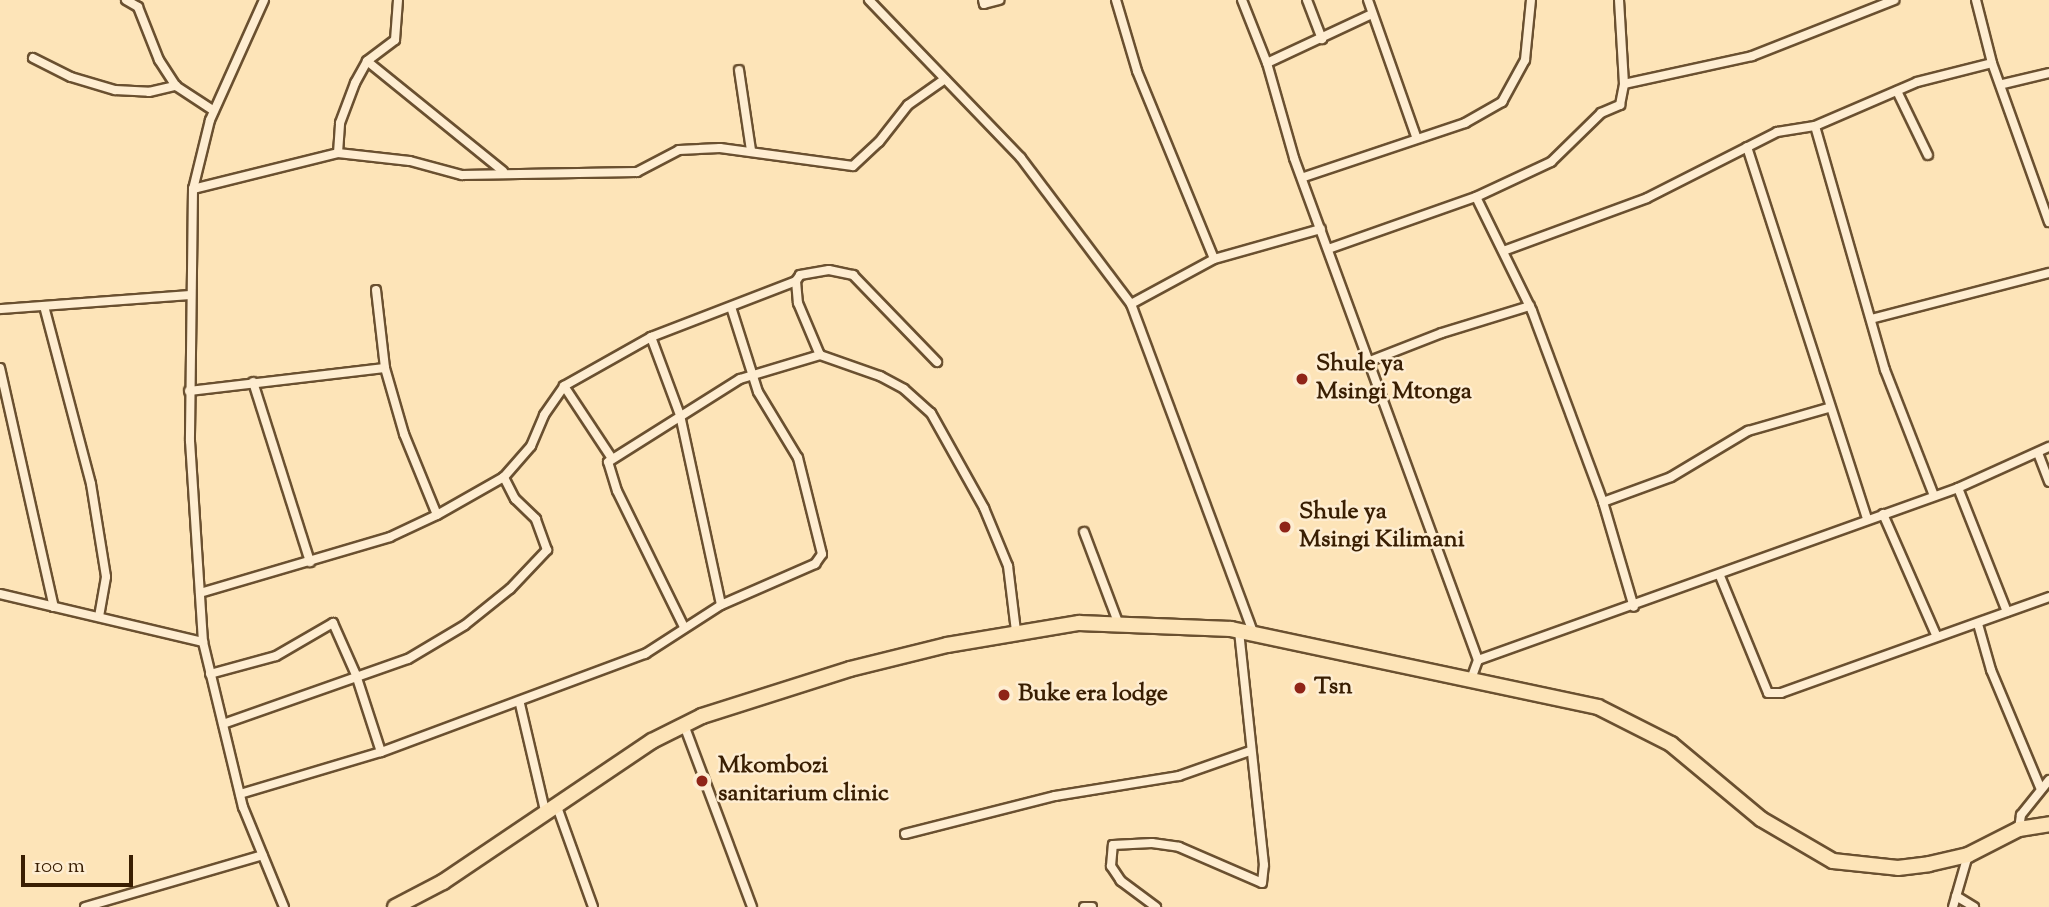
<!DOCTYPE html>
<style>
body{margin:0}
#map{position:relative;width:2049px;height:907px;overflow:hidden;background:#fde4b8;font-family:"Sorts Mill Goudy",serif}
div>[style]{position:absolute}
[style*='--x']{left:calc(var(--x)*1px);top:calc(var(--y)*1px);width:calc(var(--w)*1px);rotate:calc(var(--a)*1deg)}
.roads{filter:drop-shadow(2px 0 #6a5030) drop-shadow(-2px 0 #6a5030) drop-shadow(0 2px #6a5030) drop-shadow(0 -2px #6a5030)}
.minor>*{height:8px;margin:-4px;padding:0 4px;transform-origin:4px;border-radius:4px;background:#feedd1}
.trunk>*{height:14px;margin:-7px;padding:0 7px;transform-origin:7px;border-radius:7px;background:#fde4b8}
.dots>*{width:19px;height:19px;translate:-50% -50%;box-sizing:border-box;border:4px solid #feedd1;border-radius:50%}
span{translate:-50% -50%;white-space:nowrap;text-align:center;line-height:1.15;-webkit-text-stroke:5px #feedd1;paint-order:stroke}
.poi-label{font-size:24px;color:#391e02;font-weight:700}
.left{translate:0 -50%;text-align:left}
.scale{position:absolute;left:21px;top:855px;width:112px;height:32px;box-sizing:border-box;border:4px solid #391e02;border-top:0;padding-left:9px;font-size:21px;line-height:24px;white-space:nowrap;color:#391e02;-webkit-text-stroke:5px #feedd1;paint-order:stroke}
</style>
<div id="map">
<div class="roads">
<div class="minor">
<div style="--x:126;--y:0;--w:14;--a:30"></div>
<div style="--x:138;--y:7;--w:57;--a:68.4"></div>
<div style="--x:159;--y:60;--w:31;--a:57"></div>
<div style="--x:176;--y:86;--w:45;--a:33.3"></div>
<div style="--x:264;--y:0;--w:132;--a:114.2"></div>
<div style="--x:210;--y:120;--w:71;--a:103.8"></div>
<div style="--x:193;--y:189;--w:252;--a:90.7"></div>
<div style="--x:190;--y:441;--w:201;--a:86.3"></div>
<div style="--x:203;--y:642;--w:170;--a:76.4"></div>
<div style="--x:243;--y:807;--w:108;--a:67.7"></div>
<div style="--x:869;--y:0;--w:219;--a:46.1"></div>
<div style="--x:1021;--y:158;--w:183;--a:53"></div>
<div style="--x:1131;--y:304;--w:352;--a:69.6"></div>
<div style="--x:983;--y:0;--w:4;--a:76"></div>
<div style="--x:984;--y:4;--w:16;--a:-15"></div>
<div style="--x:1116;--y:0;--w:74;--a:73.5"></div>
<div style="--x:1137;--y:71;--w:203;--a:67.7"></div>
<div style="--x:1242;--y:0;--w:68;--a:68.4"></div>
<div style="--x:1267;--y:63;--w:99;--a:74.1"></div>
<div style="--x:1294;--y:158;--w:535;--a:69.87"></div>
<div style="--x:1478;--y:660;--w:20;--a:110"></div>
<div style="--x:1307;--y:0;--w:42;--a:69"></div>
<div style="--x:1368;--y:0;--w:144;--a:70.6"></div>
<div style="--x:1976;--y:0;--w:65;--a:75.7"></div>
<div style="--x:1992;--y:63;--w:169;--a:70.3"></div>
<div style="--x:33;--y:58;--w:42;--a:26.6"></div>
<div style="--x:71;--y:77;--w:46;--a:16.5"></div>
<div style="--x:115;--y:90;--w:34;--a:3"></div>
<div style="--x:149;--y:92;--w:28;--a:-13"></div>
<div style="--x:367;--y:61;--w:175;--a:39"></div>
<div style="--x:1267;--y:63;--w:116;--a:-25"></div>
<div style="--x:739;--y:70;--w:81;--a:81.5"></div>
<div style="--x:1624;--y:84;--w:131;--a:-12.3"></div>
<div style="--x:1752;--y:56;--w:153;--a:-21.5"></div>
<div style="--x:2003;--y:84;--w:47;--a:-13.4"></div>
<div style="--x:1897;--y:91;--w:71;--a:64.2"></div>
<div style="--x:1815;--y:126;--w:254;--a:74"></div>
<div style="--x:1885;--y:370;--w:135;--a:68.7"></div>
<div style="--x:1747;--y:147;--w:391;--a:72.1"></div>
<div style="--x:338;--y:153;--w:30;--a:-86"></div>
<div style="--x:340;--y:123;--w:43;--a:-69.4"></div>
<div style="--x:355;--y:83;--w:25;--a:-61"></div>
<div style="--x:367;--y:61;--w:35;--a:-37"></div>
<div style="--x:395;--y:40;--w:40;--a:-85.7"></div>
<div style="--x:1304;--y:177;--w:170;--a:-18.5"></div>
<div style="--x:1465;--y:123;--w:43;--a:-29.6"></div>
<div style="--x:1502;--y:102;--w:48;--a:-61.3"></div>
<div style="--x:1525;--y:60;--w:60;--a:-84.3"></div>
<div style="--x:193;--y:189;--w:149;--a:-13.9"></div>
<div style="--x:338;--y:153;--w:72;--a:6.3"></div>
<div style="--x:410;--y:161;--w:54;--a:15.1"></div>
<div style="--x:462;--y:175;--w:175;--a:-1"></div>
<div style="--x:637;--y:172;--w:47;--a:-27.6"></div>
<div style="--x:679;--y:150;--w:41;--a:-2.8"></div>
<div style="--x:720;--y:148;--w:134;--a:7.7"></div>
<div style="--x:853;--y:166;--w:35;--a:-43"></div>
<div style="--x:879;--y:142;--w:47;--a:-51.9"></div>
<div style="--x:908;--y:105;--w:45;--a:-35.1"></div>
<div style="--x:1476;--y:197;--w:127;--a:63.8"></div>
<div style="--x:1532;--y:311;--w:204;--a:69.6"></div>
<div style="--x:1603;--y:502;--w:109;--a:73.6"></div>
<div style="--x:1331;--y:248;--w:154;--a:-19.4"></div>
<div style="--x:1476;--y:197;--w:83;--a:-25"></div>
<div style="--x:1551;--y:162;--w:70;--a:-44.4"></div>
<div style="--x:1601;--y:113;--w:21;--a:-23"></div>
<div style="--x:1620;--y:105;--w:21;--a:-79"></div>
<div style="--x:1624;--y:84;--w:84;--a:-93.4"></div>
<div style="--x:1506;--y:250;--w:150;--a:-20.2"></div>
<div style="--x:1647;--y:198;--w:146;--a:-26.9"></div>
<div style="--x:1777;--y:132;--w:38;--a:-9"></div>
<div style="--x:1815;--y:126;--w:111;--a:-23.3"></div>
<div style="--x:1917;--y:82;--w:77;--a:-14.2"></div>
<div style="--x:796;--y:281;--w:22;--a:85"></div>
<div style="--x:798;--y:303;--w:56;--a:67.1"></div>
<div style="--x:376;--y:290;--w:79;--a:83.4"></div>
<div style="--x:385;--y:368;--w:69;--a:73.9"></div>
<div style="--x:404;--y:434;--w:87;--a:67.8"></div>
<div style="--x:1131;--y:304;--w:94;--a:-28.5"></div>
<div style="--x:1214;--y:259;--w:111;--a:-15.7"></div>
<div style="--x:44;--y:306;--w:184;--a:75.2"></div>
<div style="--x:91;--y:484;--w:94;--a:80.8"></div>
<div style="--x:106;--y:577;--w:39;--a:100"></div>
<div style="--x:0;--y:309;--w:190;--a:-4.2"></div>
<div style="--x:1871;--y:319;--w:184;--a:-14.5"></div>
<div style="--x:651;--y:337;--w:83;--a:69.6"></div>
<div style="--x:680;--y:415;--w:194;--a:77.8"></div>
<div style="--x:1370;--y:361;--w:77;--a:-21.3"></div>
<div style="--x:1442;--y:333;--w:92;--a:-17.1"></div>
<div style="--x:0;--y:368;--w:245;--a:77.3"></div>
<div style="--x:253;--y:382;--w:189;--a:72.4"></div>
<div style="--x:564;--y:386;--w:85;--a:56.5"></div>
<div style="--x:189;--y:391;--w:197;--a:-6.7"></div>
<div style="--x:2038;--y:453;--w:31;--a:69"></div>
<div style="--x:1958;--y:488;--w:133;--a:68.4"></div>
<div style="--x:1603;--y:502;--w:72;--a:-20.2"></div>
<div style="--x:1671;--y:477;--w:90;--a:-30.9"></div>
<div style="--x:1748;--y:431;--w:83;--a:-16"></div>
<div style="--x:1883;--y:514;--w:132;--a:66.3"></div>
<div style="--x:1084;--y:532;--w:96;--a:69.3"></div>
<div style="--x:1720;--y:576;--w:126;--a:67.7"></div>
<div style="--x:1768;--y:693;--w:13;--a:0"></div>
<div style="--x:1781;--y:693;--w:285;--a:-19.7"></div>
<div style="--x:200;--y:593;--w:198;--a:-16.4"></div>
<div style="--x:390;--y:537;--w:52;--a:-25.1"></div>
<div style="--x:437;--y:515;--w:77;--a:-29.6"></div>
<div style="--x:504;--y:477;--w:41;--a:-48.9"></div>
<div style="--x:531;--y:446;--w:34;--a:-67"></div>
<div style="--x:544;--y:415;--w:35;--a:-55"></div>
<div style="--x:564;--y:386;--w:100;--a:-29.4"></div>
<div style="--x:651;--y:337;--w:155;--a:-21.1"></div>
<div style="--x:796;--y:281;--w:7;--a:-56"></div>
<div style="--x:800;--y:275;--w:29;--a:-10"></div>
<div style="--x:829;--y:270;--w:25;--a:12"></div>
<div style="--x:853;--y:275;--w:121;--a:46"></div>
<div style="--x:0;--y:594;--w:209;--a:13.3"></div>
<div style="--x:1978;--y:624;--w:48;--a:74.2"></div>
<div style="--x:1991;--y:670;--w:127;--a:67.3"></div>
<div style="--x:683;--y:625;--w:149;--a:-116.2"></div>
<div style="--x:617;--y:491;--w:30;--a:-107"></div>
<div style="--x:608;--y:462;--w:156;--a:-32.2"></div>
<div style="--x:740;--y:379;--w:84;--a:-16.7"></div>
<div style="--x:820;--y:355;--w:64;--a:19.3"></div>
<div style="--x:880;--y:376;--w:27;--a:28"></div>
<div style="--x:904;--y:389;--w:36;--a:42"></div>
<div style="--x:931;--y:413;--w:109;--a:60.8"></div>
<div style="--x:984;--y:508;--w:63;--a:67.5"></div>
<div style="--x:1008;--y:566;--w:65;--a:83"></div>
<div style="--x:1478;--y:660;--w:510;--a:-19.71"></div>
<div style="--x:1958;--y:488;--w:100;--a:-24.3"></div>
<div style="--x:210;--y:674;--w:68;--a:-15.3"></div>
<div style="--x:276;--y:656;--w:66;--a:-30.1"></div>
<div style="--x:333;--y:623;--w:57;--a:66.1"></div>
<div style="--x:356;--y:675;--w:81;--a:72"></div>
<div style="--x:520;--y:704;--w:110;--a:76.8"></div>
<div style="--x:223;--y:724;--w:196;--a:-19.4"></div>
<div style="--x:408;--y:659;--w:66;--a:-30.8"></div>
<div style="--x:465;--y:625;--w:58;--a:-38.7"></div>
<div style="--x:510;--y:589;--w:54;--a:-46.5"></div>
<div style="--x:547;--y:550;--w:33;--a:-110"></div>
<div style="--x:536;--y:519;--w:29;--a:-136"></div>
<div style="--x:515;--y:499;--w:25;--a:-117"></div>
<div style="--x:684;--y:725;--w:194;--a:69.5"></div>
<div style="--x:240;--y:794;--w:147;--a:-16.6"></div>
<div style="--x:381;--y:752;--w:282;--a:-20.4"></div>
<div style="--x:645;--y:654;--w:90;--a:-32.8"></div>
<div style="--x:721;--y:605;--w:103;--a:-23.6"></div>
<div style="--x:815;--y:564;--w:12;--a:-55"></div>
<div style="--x:822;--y:554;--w:99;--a:-104"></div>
<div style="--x:798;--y:458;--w:77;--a:-121.2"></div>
<div style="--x:758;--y:392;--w:89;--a:-107.6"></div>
<div style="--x:556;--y:804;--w:109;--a:70.2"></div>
<div style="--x:2019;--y:829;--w:14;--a:-82"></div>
<div style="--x:2021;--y:815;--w:45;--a:-51.3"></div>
<div style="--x:905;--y:834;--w:155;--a:-14.2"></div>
<div style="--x:1055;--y:796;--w:126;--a:-9.2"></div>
<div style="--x:1179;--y:776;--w:75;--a:-19.4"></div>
<div style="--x:1956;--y:896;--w:21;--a:31"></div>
<div style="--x:85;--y:907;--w:185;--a:-16.3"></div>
<div style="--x:1084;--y:907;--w:8;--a:0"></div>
<div style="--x:1156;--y:907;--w:44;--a:-143.4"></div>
<div style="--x:1121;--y:881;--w:18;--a:-124"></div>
<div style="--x:1111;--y:866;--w:21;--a:-85"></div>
<div style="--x:1113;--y:845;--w:39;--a:-3"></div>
<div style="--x:1152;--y:843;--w:27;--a:8"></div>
<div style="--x:1179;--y:847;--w:90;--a:23.4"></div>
<div style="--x:1262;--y:883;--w:18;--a:-84"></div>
<div style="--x:1264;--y:865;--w:235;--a:-96.1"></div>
<div style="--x:1953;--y:907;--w:54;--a:-73.9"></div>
</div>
<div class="trunk">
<div style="--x:395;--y:907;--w:54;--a:-27.5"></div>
<div style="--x:443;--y:882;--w:252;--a:-34"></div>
<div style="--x:652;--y:741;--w:56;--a:-26.6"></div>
<div style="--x:702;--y:716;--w:155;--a:-17.6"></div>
<div style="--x:850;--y:669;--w:100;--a:-13.9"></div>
<div style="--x:947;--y:645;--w:134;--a:-9.5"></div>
<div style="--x:1079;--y:623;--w:152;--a:2.3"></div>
<div style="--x:1231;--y:629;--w:375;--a:12"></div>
<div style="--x:1598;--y:707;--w:82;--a:26.9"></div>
<div style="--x:1671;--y:744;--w:117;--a:39.8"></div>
<div style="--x:1761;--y:819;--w:83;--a:30.3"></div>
<div style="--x:1833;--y:861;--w:65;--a:6.1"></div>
<div style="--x:1898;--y:868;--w:31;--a:-7"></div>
<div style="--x:1929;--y:864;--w:40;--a:-13"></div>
<div style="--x:1968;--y:855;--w:57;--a:-27"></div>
<div style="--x:2019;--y:829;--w:30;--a:-9"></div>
</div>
</div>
<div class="dots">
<div style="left:1302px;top:379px;background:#8f2418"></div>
<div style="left:1285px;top:527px;background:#8f2418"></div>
<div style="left:1300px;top:688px;background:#8f2418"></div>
<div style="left:1004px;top:695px;background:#8f2418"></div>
<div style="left:702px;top:781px;background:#8f2418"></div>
</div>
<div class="poi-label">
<span class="left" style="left:1316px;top:379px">Shule ya<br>Msingi Mtonga</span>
<span class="left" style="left:1299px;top:527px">Shule ya<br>Msingi Kilimani</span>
<span class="left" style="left:1314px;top:688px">Tsn</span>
<span class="left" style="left:1018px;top:695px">Buke era lodge</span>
<span class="left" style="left:718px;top:781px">Mkombozi<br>sanitarium clinic</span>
</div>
<div class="scale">100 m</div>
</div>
